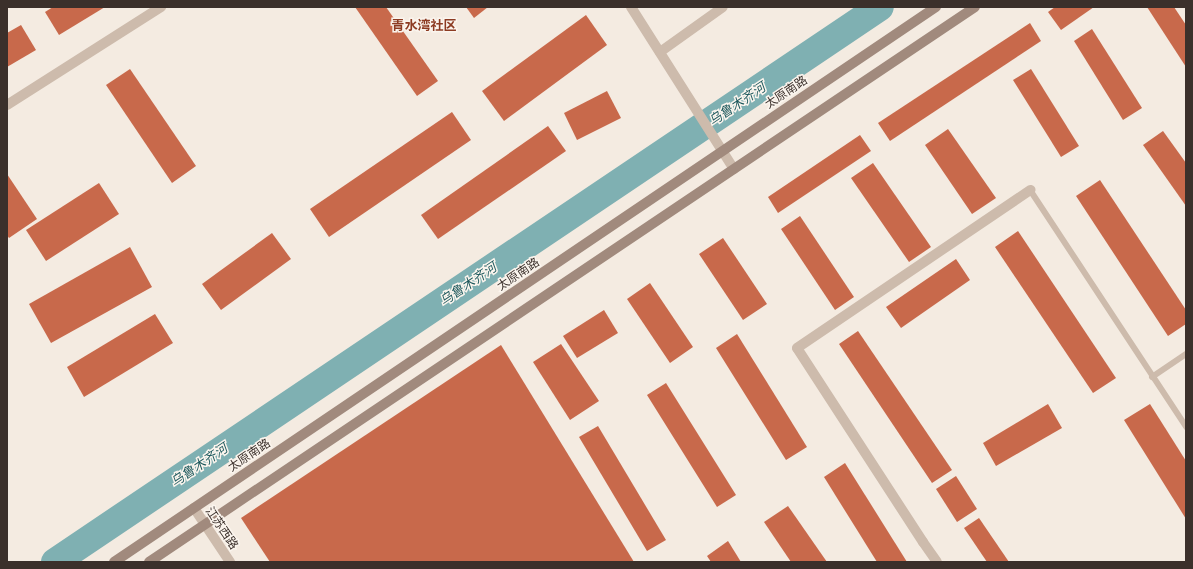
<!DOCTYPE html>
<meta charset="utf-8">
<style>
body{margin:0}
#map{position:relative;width:1193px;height:569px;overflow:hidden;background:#f4ebe1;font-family:"Exo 2","Noto Sans SC",sans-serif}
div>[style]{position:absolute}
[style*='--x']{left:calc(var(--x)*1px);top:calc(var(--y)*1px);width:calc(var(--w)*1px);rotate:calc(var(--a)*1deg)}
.river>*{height:28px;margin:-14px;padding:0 14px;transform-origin:14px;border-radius:14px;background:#7fb0b2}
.building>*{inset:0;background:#c8694b}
.service>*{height:6px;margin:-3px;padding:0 3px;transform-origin:3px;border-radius:3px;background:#cdbbac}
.pedestrian>*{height:10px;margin:-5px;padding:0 5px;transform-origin:5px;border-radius:5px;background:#cdbbac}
.minor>*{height:10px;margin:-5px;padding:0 5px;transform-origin:5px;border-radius:5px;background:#cdbbac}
.tertiary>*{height:10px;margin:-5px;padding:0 5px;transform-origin:5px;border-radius:5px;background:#cdbbac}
.secondary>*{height:10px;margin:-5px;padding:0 5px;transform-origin:5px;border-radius:5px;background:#a18a7d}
span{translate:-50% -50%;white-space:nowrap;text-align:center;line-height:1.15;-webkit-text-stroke:3px #fbf5ee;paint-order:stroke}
.street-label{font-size:12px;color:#3b302b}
.neighbourhood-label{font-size:13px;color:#8c3b22;font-weight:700}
.water-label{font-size:13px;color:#1f5a5e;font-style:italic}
.frame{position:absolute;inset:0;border:8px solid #3b302b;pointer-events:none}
</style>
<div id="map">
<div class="river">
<div style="--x:55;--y:562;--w:994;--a:-33.93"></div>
</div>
<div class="building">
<div style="clip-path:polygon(53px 7px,105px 7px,59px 35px,45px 12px)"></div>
<div style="clip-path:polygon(355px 7px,386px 7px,438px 81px,417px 96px)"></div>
<div style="clip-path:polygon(466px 7px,488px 7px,474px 18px)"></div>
<div style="clip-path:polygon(1055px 7px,1094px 7px,1061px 30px,1048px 12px)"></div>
<div style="clip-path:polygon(1147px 7px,1174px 7px,1186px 25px,1186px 67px)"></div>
<div style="clip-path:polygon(586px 15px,607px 45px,504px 121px,482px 91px)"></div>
<div style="clip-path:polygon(1030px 23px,1041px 41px,890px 141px,878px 123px)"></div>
<div style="clip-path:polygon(21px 25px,36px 50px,7px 67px,7px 33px)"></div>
<div style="clip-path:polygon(1092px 29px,1142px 108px,1123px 120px,1074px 41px)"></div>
<div style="clip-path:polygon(130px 69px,196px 166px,172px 183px,106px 85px)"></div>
<div style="clip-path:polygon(1031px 69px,1079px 146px,1061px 157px,1013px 80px)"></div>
<div style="clip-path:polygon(607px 91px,621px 118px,577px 140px,564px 113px)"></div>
<div style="clip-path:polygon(452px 112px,471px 140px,329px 237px,310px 209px)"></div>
<div style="clip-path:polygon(548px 126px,566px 151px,438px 239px,421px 215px)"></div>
<div style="clip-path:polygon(948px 129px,996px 198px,972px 214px,925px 145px)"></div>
<div style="clip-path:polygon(1163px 131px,1186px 163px,1186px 206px,1143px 145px)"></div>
<div style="clip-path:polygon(860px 135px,871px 151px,778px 213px,768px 197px)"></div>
<div style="clip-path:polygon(873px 163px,931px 247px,909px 262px,851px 178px)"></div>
<div style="clip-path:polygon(7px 174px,37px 219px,9px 238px,7px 235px)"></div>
<div style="clip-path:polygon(1100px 180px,1186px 310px,1186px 324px,1168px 336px,1076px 196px)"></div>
<div style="clip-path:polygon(99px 183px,119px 214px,46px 261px,26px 230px)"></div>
<div style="clip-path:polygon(800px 216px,854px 297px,835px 310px,781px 229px)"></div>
<div style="clip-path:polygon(1018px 231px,1116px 378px,1093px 393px,995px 247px)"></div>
<div style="clip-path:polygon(272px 233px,291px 259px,221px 310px,202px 284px)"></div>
<div style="clip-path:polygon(723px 238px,767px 304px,743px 320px,699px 254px)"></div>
<div style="clip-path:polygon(130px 247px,152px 287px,51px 343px,29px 304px)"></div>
<div style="clip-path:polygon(956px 259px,970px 280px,901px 328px,886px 307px)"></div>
<div style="clip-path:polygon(650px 283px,693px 347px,670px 363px,627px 299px)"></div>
<div style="clip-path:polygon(604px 310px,618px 333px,577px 358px,563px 336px)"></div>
<div style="clip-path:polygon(155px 314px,173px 343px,84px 397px,67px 367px)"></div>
<div style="clip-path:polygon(858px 331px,952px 470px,932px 483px,839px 344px)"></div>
<div style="clip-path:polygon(737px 334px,807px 447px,786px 460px,716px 348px)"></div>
<div style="clip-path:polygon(561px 344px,599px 401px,570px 420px,533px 362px)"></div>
<div style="clip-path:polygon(501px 345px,634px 562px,270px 562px,241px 518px)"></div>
<div style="clip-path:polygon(666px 383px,736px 495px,717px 507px,647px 395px)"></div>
<div style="clip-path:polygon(1048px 404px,1062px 428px,996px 466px,983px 443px)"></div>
<div style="clip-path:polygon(1150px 404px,1186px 461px,1186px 519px,1124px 420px)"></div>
<div style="clip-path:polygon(598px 426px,666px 540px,647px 551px,579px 437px)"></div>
<div style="clip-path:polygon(845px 463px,907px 562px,877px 562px,824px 477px)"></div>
<div style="clip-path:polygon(956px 476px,977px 509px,957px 522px,936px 489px)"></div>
<div style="clip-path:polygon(788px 506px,827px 562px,791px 562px,764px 522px)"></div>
<div style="clip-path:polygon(979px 518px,1009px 562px,987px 562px,964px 528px)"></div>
<div style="clip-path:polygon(728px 541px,741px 562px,711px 562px,707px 556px)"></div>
</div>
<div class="service">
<div style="--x:1030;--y:190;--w:284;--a:56.6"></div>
<div style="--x:1152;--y:377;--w:41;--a:-34.1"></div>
</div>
<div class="pedestrian">
<div style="--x:923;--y:542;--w:24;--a:55"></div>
</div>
<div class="minor">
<div style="--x:631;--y:7;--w:192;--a:57.6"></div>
<div style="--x:660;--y:52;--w:77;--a:-35.5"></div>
<div style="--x:7;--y:105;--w:183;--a:-32.5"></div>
<div style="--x:923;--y:542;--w:231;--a:-123"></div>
<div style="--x:797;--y:348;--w:282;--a:-34.1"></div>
</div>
<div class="tertiary">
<div style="--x:194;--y:508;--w:65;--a:56.3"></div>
</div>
<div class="secondary">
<div style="--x:114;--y:562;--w:992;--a:-34.03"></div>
<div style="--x:149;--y:562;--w:995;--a:-33.9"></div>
</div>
<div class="street-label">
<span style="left:786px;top:92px;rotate:-34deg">太原南路</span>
<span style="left:518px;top:274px;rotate:-34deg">太原南路</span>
<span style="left:249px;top:455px;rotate:-34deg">太原南路</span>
<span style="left:222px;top:528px;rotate:56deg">江苏西路</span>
</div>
<div class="neighbourhood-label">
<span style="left:424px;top:25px">青水湾社区</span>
</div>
<div class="water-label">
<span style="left:737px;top:104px;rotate:-34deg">乌鲁木齐河</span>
<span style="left:468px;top:284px;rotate:-34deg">乌鲁木齐河</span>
<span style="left:199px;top:465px;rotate:-34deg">乌鲁木齐河</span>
</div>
<div class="frame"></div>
</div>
